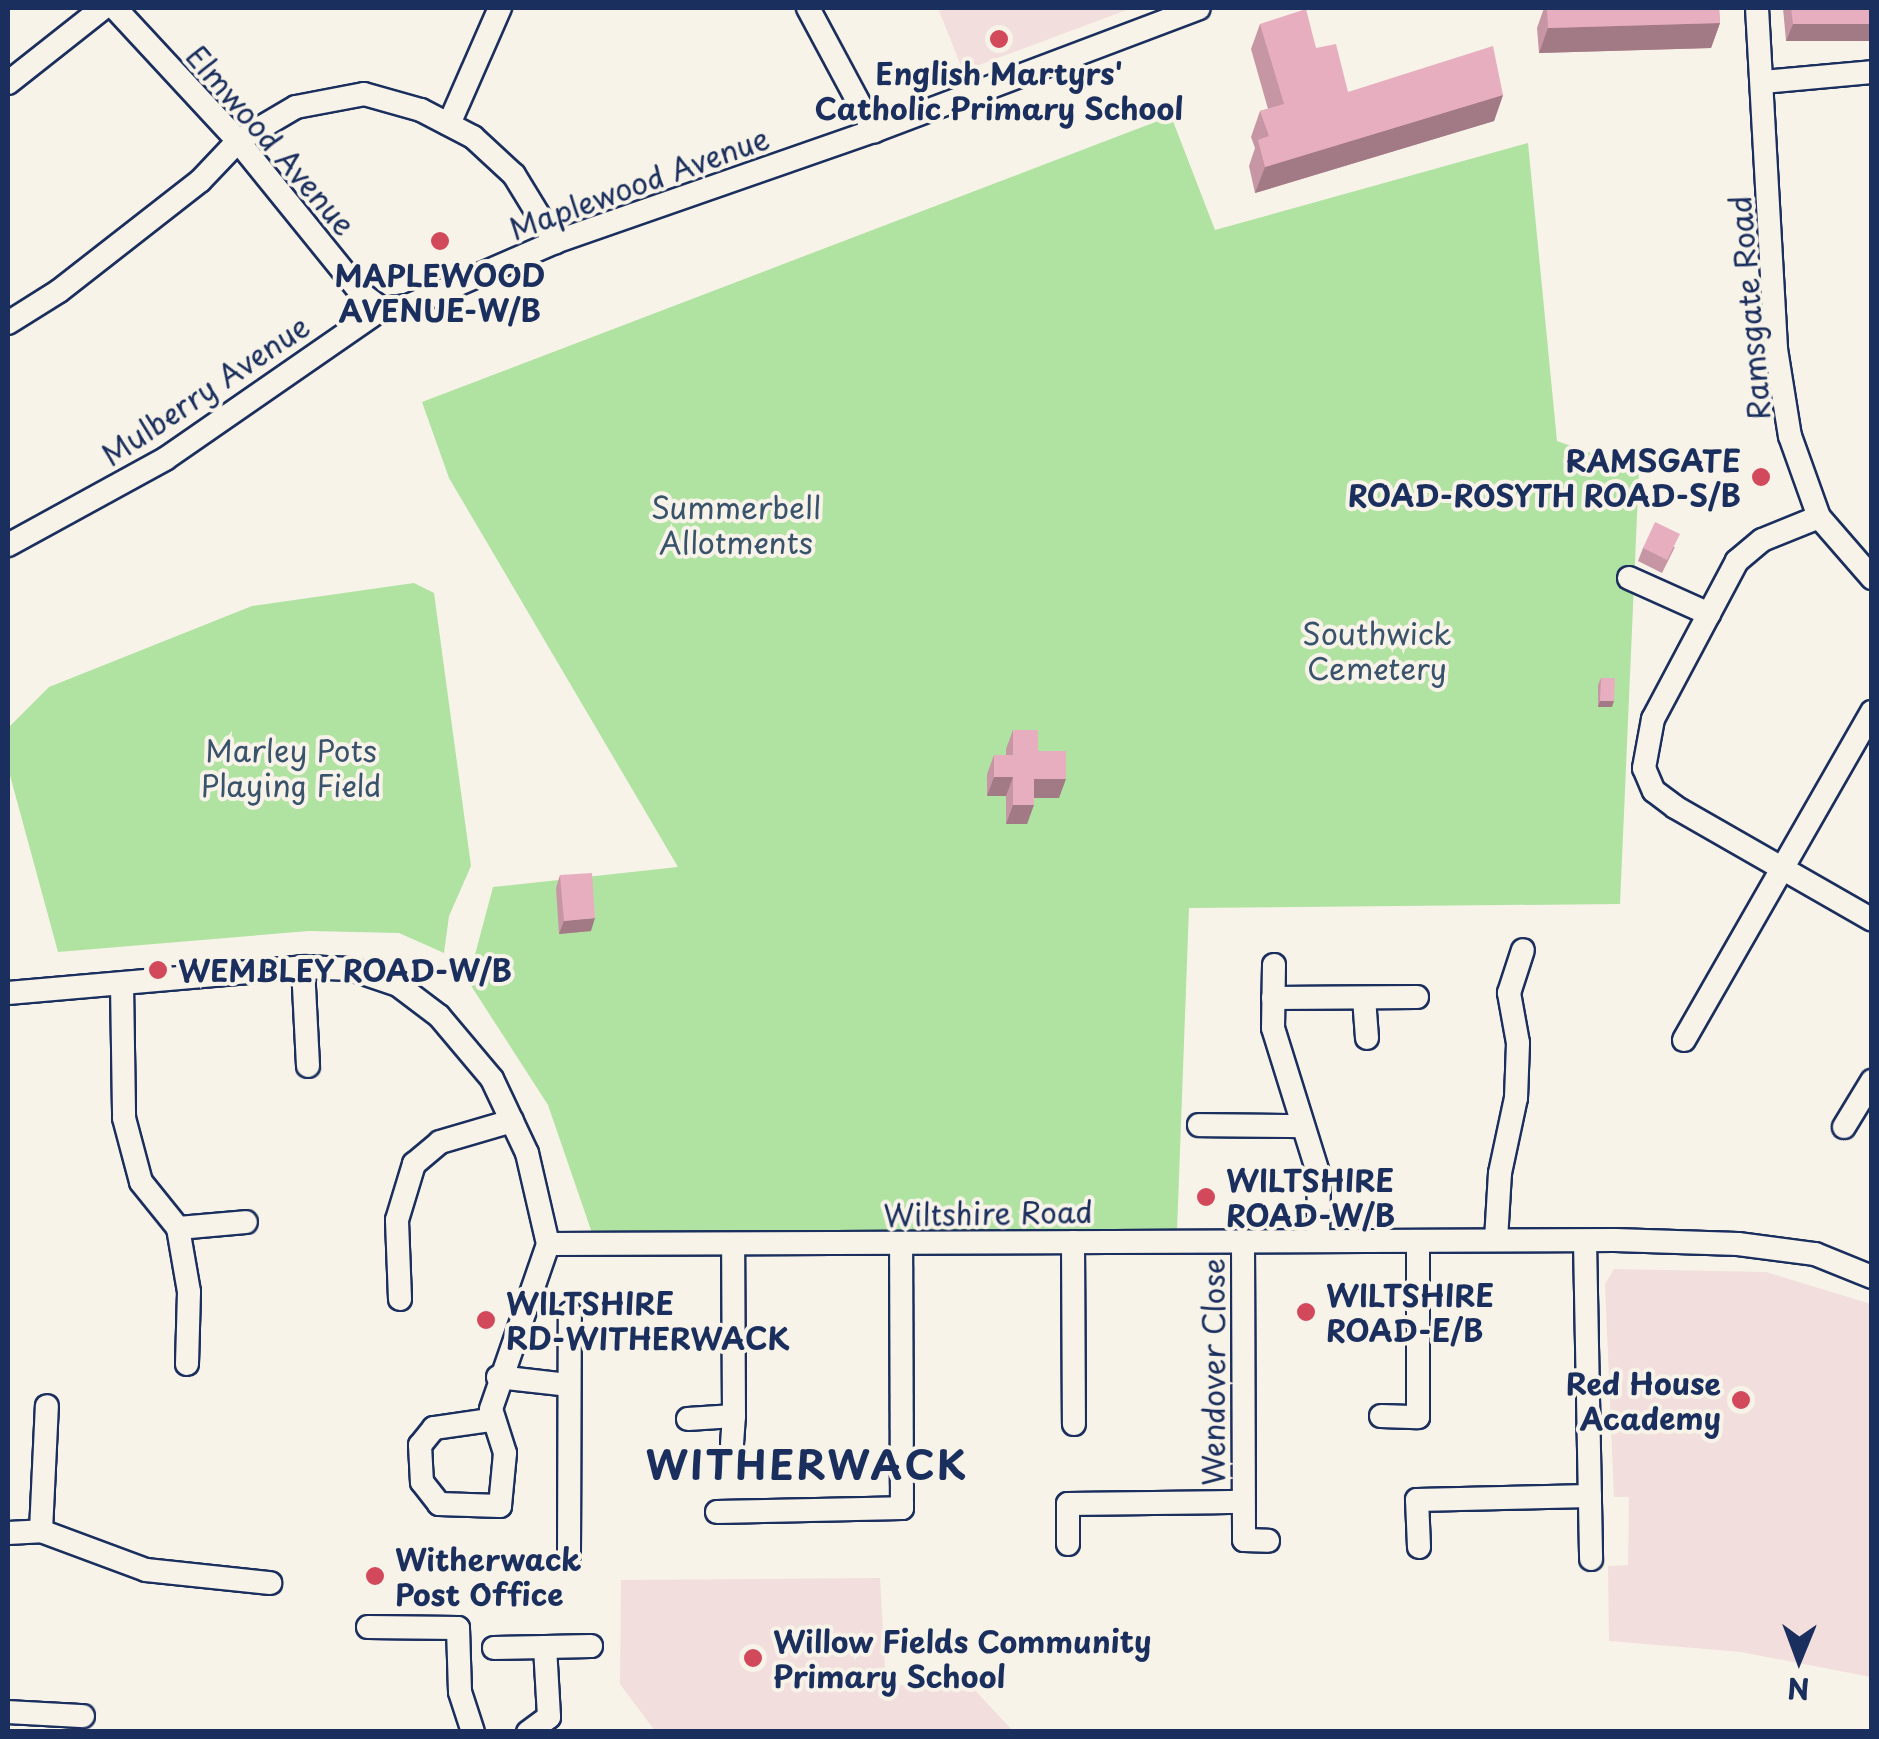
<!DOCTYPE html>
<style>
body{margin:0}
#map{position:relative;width:1879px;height:1739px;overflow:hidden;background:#f7f3e8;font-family:"Playpen Sans",sans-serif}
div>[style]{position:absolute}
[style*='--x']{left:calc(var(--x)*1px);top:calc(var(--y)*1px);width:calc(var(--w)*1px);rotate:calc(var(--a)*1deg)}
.built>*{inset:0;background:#f2dedc}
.green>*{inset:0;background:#b0e2a2}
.roads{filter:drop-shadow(2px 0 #1b2f5e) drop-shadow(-2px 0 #1b2f5e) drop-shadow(0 2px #1b2f5e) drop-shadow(0 -2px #1b2f5e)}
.minor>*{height:22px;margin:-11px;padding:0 11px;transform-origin:11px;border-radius:11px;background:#f7f3e8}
.wall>*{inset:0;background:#c796a5}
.shaded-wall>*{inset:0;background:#a27a86}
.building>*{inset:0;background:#e7aec0}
.dots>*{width:28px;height:28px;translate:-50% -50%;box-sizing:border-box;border:5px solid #f7f3e8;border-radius:50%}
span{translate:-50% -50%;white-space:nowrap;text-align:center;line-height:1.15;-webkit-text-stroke:8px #f7f3e8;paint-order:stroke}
.poi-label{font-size:30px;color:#1b2f5e;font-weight:700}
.right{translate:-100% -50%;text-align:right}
.left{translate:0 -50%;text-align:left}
.street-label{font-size:30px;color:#1b2f5e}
.park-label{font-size:30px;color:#39536c}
.district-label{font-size:40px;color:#1b2f5e;font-weight:700;letter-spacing:2.5px}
.frame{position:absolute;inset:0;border:10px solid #1b2f5e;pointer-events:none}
.north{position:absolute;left:1749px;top:1609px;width:100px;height:100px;-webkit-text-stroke:8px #f7f3e8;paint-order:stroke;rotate:181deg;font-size:28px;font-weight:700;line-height:40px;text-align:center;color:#1b2f5e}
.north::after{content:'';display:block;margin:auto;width:35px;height:45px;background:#1b2f5e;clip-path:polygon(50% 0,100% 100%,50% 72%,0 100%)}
</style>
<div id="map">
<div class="built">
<div style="clip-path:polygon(938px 8px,1132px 8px,963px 71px)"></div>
<div style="clip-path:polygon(1614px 1269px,1766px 1272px,1871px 1304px,1871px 1677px,1741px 1652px,1609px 1641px,1608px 1566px,1628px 1565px,1629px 1497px,1614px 1497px,1605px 1284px)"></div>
<div style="clip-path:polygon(880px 1578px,886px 1685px,971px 1686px,1013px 1731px,655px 1731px,620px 1684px,621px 1580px)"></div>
</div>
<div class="green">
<div style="clip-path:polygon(1171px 116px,1215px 230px,1528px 143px,1557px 441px,1639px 470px,1620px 904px,1189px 908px,1177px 1231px,592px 1233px,548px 1105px,468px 981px,493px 887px,678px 867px,449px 478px,422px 402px)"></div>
<div style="clip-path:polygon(414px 583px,434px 593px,471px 866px,449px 916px,444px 953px,399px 933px,309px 931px,58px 952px,8px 768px,8px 728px,49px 687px,252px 606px)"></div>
</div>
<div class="roads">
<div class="minor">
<div style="--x:115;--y:8;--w:181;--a:47.2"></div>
<div style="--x:238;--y:141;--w:197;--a:51"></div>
<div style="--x:362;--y:294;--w:25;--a:37"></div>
<div style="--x:808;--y:8;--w:140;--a:61.8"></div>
<div style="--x:1757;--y:8;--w:342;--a:86.8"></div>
<div style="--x:1776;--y:349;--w:88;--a:80.9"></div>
<div style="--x:1790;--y:436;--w:86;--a:70.3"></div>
<div style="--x:1819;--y:517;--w:81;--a:49"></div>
<div style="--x:1763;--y:82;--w:109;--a:-5.2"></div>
<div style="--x:8;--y:83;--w:121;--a:-38.3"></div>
<div style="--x:449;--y:124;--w:127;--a:-66.3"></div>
<div style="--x:8;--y:323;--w:60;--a:-32.1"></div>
<div style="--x:59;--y:291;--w:179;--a:-38"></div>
<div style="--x:200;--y:181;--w:55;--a:-46.5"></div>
<div style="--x:238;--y:141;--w:67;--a:-30.4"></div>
<div style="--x:296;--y:107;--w:69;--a:-10.8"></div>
<div style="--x:364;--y:94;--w:59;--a:15.7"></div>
<div style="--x:421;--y:110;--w:59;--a:27.4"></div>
<div style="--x:473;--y:137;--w:56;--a:42.8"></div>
<div style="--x:514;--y:175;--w:79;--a:58.5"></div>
<div style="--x:1819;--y:517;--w:61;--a:158"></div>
<div style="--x:1762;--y:540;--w:33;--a:140"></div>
<div style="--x:1737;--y:561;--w:179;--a:118"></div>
<div style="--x:1653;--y:719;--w:50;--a:100.4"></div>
<div style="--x:1644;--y:768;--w:25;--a:67"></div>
<div style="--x:1654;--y:791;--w:26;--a:37"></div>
<div style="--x:1675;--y:807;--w:227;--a:29.8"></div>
<div style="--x:8;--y:545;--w:179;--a:-28.7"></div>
<div style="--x:165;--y:459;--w:264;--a:-34.7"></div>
<div style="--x:382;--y:309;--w:26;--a:-7"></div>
<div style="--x:408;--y:306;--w:160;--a:-23.5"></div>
<div style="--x:555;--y:242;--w:338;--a:-19.2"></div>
<div style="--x:874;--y:131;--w:347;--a:-20.7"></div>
<div style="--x:1629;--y:578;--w:88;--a:24.2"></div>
<div style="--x:1274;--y:965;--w:63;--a:90.9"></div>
<div style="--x:1273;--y:1028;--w:155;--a:72.7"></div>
<div style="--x:1319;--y:1176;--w:65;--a:90.9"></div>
<div style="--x:303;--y:967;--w:99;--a:87.1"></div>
<div style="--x:122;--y:984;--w:134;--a:89.1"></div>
<div style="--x:124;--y:1118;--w:66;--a:75.1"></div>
<div style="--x:141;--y:1182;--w:59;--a:51.2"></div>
<div style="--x:178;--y:1228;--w:65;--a:80.2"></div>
<div style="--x:189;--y:1292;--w:72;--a:91.6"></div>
<div style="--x:8;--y:993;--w:296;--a:-5"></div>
<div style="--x:303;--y:967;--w:48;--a:2.4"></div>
<div style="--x:351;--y:969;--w:50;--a:18.8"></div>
<div style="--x:398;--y:985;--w:51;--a:37.1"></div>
<div style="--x:439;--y:1016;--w:82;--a:49.9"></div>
<div style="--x:492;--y:1079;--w:82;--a:64.7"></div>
<div style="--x:527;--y:1153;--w:93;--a:77"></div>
<div style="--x:1273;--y:998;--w:144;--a:-0.4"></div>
<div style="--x:1364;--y:998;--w:40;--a:85.7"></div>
<div style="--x:1684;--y:1040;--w:378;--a:-60.2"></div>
<div style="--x:1199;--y:1125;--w:102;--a:0.6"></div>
<div style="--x:1844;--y:1127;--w:54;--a:-58.7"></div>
<div style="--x:178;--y:1228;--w:68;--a:-5"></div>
<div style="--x:1496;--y:1240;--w:67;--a:-86.6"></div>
<div style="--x:1500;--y:1173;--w:77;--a:-78"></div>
<div style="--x:1516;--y:1098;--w:55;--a:-87.9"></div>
<div style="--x:1518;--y:1043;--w:51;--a:-100.2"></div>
<div style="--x:1509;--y:993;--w:45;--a:-72"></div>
<div style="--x:1585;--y:1241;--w:318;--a:88.9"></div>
<div style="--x:1073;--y:1242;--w:182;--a:89.7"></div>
<div style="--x:1243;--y:1242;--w:298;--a:89.8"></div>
<div style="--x:1244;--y:1540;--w:24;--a:2"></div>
<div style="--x:548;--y:1244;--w:1067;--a:-0.21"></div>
<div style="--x:1615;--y:1240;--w:123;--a:1.9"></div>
<div style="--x:1738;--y:1244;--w:78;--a:7.4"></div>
<div style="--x:1815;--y:1254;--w:61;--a:22"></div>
<div style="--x:400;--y:1299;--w:79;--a:-92.2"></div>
<div style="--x:397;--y:1220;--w:59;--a:-73.1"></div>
<div style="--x:414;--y:1164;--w:34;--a:-40"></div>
<div style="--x:440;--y:1142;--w:75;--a:-16.3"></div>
<div style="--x:498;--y:1377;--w:70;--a:6.5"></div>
<div style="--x:1381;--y:1416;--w:37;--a:2"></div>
<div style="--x:1418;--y:1417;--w:174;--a:-90"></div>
<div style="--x:688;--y:1419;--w:46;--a:-3.7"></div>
<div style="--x:734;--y:1416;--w:170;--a:-90.3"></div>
<div style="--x:490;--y:1420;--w:57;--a:171.9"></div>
<div style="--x:434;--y:1428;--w:22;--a:129"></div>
<div style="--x:420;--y:1445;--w:37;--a:87"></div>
<div style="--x:422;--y:1482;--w:28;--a:52"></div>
<div style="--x:439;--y:1504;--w:61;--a:1.9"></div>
<div style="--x:500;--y:1506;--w:53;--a:-84.6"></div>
<div style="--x:505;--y:1453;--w:46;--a:-107.7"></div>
<div style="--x:491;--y:1409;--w:175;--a:-70.9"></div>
<div style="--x:732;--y:1444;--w:28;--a:-86"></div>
<div style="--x:717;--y:1512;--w:185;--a:-1.2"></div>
<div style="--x:902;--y:1508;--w:263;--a:-90.2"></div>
<div style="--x:41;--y:1531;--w:125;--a:-87.3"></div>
<div style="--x:8;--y:1533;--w:33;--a:-3"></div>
<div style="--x:41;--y:1531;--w:112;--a:20.4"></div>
<div style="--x:146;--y:1570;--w:125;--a:6"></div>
<div style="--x:1068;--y:1544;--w:40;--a:-90"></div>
<div style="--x:1068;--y:1504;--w:175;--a:-0.7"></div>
<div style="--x:1419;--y:1547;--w:47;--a:-92.4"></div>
<div style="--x:1417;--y:1500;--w:173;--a:-1.3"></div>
<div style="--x:569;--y:1555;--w:242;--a:-89.8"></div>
<div style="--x:368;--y:1627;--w:90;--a:0.6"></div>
<div style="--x:458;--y:1628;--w:64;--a:88.2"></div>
<div style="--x:460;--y:1692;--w:42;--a:72"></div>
<div style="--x:545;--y:1647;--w:46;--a:-1.2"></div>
<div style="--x:494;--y:1648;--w:51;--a:-1.1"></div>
<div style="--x:545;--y:1647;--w:70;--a:86.7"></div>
<div style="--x:549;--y:1717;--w:26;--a:144"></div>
<div style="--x:8;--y:1712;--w:75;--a:3.1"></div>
</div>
</div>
<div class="wall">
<div style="clip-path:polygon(1544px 8px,1719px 8px,1720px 23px,1711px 48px,1539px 53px,1537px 28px)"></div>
<div style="clip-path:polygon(1783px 8px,1872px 8px,1872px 41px,1786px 41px)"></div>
<div style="clip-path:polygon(1260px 24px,1316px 48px,1348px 92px,1503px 95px,1494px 121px,1255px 193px,1249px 166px,1255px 148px,1251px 137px,1260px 111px,1268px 109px,1251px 49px)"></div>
<div style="clip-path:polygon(1675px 547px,1662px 573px,1638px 561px,1643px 548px)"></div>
<div style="clip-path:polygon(1601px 678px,1612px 707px,1598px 707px,1598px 685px)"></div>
<div style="clip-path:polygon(1013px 730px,1038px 751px,1059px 798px,1034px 798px,1027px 824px,1006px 824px,1006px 796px,987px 796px,987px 774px,994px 755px,1006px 755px,1006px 749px)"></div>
<div style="clip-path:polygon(560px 875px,591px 931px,559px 934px,556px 888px)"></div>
</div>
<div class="shaded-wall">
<div style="clip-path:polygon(1720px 23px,1711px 48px,1539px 53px,1548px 28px)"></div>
<div style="clip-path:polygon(1793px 24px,1872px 24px,1872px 41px,1786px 41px)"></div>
<div style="clip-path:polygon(1503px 95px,1494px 121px,1255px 193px,1265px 167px)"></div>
<div style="clip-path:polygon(1600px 701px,1614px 701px,1612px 707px,1598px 707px)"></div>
<div style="clip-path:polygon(994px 777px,1013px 777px,1006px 796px,987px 796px)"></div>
<div style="clip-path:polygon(1034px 779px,1066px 779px,1059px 798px,1027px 798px)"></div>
<div style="clip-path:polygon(1013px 805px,1034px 805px,1027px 824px,1006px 824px)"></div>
<div style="clip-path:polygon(595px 918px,591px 931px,559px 934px,564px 921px)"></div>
</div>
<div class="building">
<div style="clip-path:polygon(1547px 8px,1719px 8px,1720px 23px,1548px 28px)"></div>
<div style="clip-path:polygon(1791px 8px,1872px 8px,1872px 24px,1793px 24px)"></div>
<div style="clip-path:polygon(1306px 9px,1316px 48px,1336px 44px,1348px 92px,1493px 46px,1503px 95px,1265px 167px,1258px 140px,1269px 136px,1260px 111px,1284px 104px,1260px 24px)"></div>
<div style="clip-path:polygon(1655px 522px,1680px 534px,1667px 560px,1643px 548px)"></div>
<div style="clip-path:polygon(1601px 678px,1615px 678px,1614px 701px,1600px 701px)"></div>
<div style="clip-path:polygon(1013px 730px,1038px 730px,1038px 751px,1066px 751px,1066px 779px,1034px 779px,1034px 805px,1013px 805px,1013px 777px,994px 777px,994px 755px,1013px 755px)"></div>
<div style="clip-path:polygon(592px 873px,595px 918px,564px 921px,560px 875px)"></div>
</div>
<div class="dots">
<div style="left:999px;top:39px;background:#d1495b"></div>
<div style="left:440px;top:241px;background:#d1495b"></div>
<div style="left:1761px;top:477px;background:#d1495b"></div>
<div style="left:158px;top:970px;background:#d1495b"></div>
<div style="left:1206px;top:1197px;background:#d1495b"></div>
<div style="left:1306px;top:1312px;background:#d1495b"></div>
<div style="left:486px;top:1320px;background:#d1495b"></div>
<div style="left:1741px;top:1400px;background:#d1495b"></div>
<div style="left:375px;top:1576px;background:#d1495b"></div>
<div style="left:753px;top:1658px;background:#d1495b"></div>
</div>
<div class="poi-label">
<span style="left:999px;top:90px">English Martyrs'<br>Catholic Primary School</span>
<span style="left:440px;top:292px">MAPLEWOOD<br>AVENUE-W/B</span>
<span class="right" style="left:1741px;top:477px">RAMSGATE<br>ROAD-ROSYTH ROAD-S/B</span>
<span class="left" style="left:178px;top:970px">WEMBLEY ROAD-W/B</span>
<span class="left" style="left:1226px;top:1197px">WILTSHIRE<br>ROAD-W/B</span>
<span class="left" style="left:1326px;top:1312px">WILTSHIRE<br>ROAD-E/B</span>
<span class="left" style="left:506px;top:1320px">WILTSHIRE<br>RD-WITHERWACK</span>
<span class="right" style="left:1721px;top:1400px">Red House<br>Academy</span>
<span class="left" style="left:395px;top:1576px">Witherwack<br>Post Office</span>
<span class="left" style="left:773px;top:1658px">Willow Fields Community<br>Primary School</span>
</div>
<div class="street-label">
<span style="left:271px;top:140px;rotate:49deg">Elmwood Avenue</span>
<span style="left:639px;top:183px;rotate:-20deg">Maplewood Avenue</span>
<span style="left:1749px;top:308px;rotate:-95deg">Ramsgate Road</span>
<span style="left:205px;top:390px;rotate:-34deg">Mulberry Avenue</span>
<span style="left:988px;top:1213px;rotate:-1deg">Wiltshire Road</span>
<span style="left:1213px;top:1372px;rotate:-90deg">Wendover Close</span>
</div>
<div class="park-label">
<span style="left:736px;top:524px">Summerbell<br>Allotments</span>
<span style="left:1377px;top:650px">Southwick<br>Cemetery</span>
<span style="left:291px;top:767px">Marley Pots<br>Playing Field</span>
</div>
<div class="district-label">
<span style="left:807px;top:1464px">WITHERWACK</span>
</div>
<div class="frame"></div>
<div class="north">N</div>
</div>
